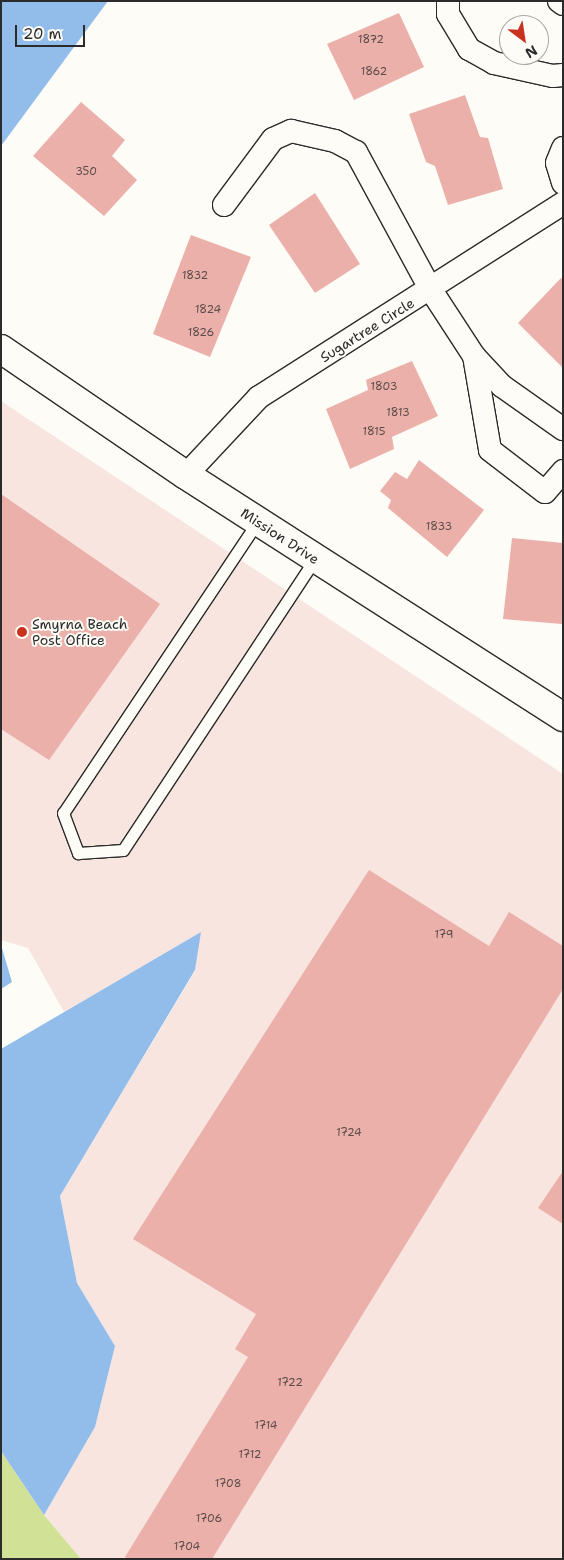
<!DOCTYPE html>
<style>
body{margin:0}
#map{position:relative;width:564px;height:1560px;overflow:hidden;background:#fdfcf7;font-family:"Shantell Sans",sans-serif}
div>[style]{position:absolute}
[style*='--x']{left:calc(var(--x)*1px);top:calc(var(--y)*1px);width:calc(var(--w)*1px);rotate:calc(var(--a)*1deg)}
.built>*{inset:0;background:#f8e5e0}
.green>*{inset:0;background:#d1e195}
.water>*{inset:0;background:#92bdeb}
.building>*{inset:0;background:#ebb0a9}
.roads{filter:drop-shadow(1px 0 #2b2b2b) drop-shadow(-1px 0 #2b2b2b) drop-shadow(0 1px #2b2b2b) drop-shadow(0 -1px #2b2b2b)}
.lane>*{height:11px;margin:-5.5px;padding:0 5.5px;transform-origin:5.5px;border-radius:5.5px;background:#fdfcf7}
.street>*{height:22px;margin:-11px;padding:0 11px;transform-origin:11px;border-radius:11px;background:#fdfcf7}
.secondary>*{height:28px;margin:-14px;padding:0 14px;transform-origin:14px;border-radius:14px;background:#fdfcf7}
.dots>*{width:14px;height:14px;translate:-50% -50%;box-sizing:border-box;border:2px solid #fdfcf7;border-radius:50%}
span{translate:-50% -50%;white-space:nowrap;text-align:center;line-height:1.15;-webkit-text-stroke:4px #fdfcf7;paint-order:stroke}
.number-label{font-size:11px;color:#5b4c4a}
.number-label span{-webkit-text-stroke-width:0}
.street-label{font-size:14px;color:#2b2b2b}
.poi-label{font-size:14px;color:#2b2b2b}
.left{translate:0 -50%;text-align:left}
.frame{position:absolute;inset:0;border:2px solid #2b2b2b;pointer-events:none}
.north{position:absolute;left:499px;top:15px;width:50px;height:50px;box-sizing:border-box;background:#fdfcf7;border:1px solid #a9a8a5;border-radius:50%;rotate:149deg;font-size:14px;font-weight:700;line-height:20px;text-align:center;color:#2b2b2b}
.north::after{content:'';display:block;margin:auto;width:18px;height:22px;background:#c8321e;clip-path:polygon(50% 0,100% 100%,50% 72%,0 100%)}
.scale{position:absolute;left:15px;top:25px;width:70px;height:22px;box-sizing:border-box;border:2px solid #2b2b2b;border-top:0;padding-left:6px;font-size:15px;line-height:18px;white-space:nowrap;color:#2b2b2b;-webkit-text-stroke:4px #fdfcf7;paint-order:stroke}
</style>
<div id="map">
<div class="built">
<div style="clip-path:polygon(1px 401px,563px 774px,563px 1559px,81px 1559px,44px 1515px,95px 1427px,115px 1346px,77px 1283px,60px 1196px,195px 971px,200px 933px,64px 1012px,28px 948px,1px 940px)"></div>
</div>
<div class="green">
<div style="clip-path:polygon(1px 1451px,44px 1515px,81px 1559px,1px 1559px)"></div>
</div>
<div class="water">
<div style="clip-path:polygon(1px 1px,108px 1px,1px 146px)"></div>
<div style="clip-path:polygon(201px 932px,195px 970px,60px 1196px,77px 1283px,115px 1346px,95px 1427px,44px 1515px,1px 1451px,1px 1049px)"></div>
<div style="clip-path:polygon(1px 945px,12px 982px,1px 989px)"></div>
</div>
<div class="building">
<div style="clip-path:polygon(399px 13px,424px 67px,354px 100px,327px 44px)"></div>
<div style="clip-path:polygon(465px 95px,480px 137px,488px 138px,503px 189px,448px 205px,435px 166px,426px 162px,409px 114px)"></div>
<div style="clip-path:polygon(81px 102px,125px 140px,112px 156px,137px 180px,104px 216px,33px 156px)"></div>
<div style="clip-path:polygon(315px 193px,360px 264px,315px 293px,269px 225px)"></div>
<div style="clip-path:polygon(191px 235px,251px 257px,210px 357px,153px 334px)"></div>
<div style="clip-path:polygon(561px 278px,563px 280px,563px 368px,518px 323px)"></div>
<div style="clip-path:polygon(412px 361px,438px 416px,392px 437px,394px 449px,350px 469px,326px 409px,368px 390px,366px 380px)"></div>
<div style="clip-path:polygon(419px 460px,484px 510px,447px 557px,388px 508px,391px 500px,380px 491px,395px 472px,407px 479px)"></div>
<div style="clip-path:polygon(1px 494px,160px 604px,49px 760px,1px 729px)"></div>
<div style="clip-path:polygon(512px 538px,563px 543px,562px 624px,503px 619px)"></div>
<div style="clip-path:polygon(369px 870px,489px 946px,509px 912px,563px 946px,563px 989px,212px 1559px,128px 1559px,125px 1557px,248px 1357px,235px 1349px,256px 1314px,133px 1239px)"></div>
<div style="clip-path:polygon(563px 1171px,563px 1224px,538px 1208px)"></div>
</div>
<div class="roads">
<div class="lane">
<div style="--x:258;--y:521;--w:351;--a:123.7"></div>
<div style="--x:63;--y:813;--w:43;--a:69.4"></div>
<div style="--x:78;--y:853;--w:45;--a:-3.8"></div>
<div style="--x:123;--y:850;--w:349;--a:-56.6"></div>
</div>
<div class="street">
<div style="--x:448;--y:1;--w:13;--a:90"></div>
<div style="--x:448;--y:14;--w:41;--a:59"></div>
<div style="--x:469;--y:49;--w:29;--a:29"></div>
<div style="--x:494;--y:63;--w:60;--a:12.4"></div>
<div style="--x:553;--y:76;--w:10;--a:-6"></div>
<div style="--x:559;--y:1;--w:5;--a:37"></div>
<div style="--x:563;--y:148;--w:16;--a:112"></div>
<div style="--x:557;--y:163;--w:21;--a:73"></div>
<div style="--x:224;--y:205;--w:82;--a:-53.4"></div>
<div style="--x:273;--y:139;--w:20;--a:-24"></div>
<div style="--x:291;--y:131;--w:45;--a:12.8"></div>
<div style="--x:335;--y:141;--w:24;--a:28"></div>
<div style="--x:356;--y:152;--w:157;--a:61.5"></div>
<div style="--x:431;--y:290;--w:79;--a:56.9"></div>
<div style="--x:474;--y:356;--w:41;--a:47"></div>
<div style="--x:502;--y:386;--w:75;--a:35.2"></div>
<div style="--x:474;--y:356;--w:95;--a:80.3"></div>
<div style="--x:490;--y:450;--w:69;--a:37.4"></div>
<div style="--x:545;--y:492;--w:28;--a:-49"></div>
<div style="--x:186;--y:475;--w:107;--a:-46.9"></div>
<div style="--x:259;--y:397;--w:361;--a:-32.5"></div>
</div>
<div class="secondary">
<div style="--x:1;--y:349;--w:224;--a:34.3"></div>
<div style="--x:186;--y:475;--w:448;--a:32.7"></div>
</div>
</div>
<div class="dots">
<div style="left:22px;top:632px;background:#c8321e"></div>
</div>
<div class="number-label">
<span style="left:371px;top:40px">1872</span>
<span style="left:374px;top:72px">1862</span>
<span style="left:86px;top:172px">350</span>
<span style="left:195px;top:276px">1832</span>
<span style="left:208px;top:310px">1824</span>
<span style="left:201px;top:333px">1826</span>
<span style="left:384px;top:387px">1803</span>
<span style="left:398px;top:413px">1813</span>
<span style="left:374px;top:432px">1815</span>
<span style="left:439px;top:527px">1833</span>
<span style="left:444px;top:935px">179</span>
<span style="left:349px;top:1133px">1724</span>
<span style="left:290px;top:1383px">1722</span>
<span style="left:266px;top:1426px">1714</span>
<span style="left:250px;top:1455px">1712</span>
<span style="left:228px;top:1484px">1708</span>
<span style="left:209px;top:1519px">1706</span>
<span style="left:187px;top:1547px">1704</span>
</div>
<div class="street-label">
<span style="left:367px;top:330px;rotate:-32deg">Sugartree Circle</span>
<span style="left:280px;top:536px;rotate:33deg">Mission Drive</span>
</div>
<div class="poi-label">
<span class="left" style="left:32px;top:632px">Smyrna Beach<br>Post Office</span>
</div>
<div class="frame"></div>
<div class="north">N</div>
<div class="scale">20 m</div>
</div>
